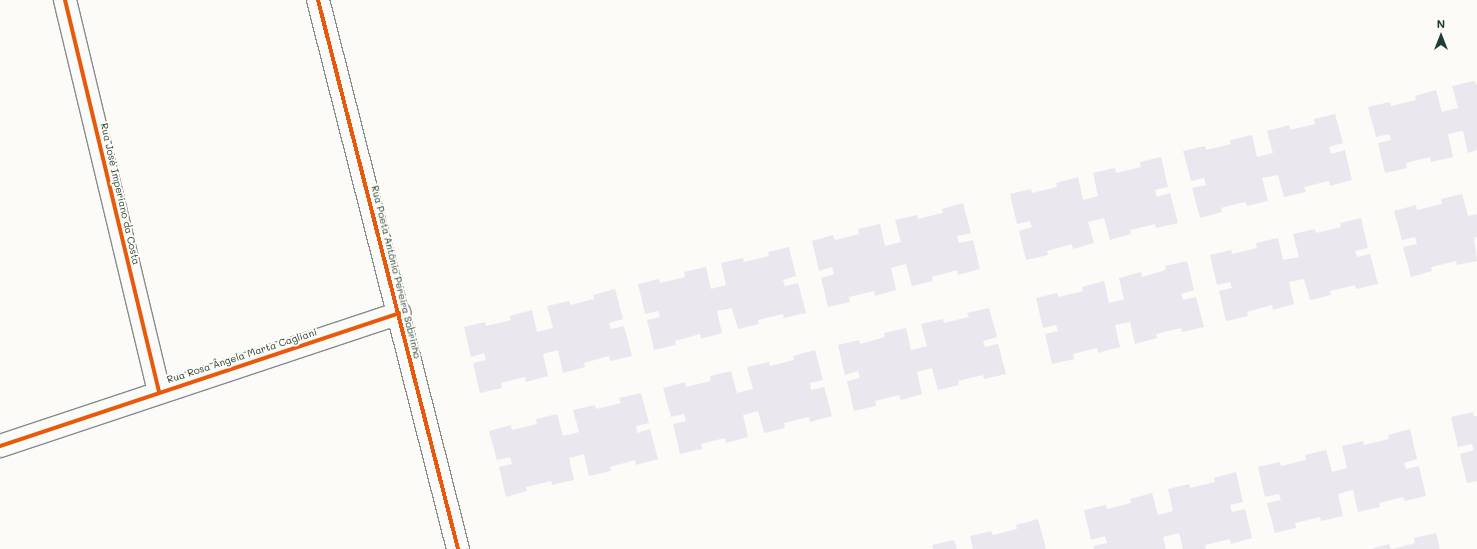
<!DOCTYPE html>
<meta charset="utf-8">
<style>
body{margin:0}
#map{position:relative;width:1477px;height:549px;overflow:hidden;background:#fcfbf8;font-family:Mali,sans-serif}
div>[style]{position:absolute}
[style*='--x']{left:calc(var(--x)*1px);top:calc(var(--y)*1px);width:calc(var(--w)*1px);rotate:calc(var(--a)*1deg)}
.building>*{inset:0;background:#eae7ee}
.roads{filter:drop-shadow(1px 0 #888d8a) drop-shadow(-1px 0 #888d8a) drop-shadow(0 1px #888d8a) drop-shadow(0 -1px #888d8a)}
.street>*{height:22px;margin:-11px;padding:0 11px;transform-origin:11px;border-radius:11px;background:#fbfbf9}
.cycleway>*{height:4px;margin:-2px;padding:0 2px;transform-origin:2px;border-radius:2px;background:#e8590c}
span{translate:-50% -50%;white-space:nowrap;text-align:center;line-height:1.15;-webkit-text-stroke:4px #fdfcf7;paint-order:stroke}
.street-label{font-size:10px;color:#1f3d34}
.north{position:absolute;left:1421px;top:16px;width:40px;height:40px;-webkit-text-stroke:3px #fdfcf7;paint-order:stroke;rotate:0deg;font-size:11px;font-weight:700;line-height:16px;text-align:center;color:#1f3d34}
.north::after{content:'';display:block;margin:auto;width:14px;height:18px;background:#1f3d34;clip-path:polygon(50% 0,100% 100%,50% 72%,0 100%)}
</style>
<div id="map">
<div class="building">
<div style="clip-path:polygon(1474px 81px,1477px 85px,1477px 150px,1468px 153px,1463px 131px,1448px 134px,1453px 157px,1431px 162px,1430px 157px,1406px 163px,1407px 168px,1385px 173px,1378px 143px,1391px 140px,1389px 134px,1376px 137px,1368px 107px,1390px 102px,1391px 106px,1416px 100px,1415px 96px,1436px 90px,1442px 112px,1458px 108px,1452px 86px)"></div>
<div style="clip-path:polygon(1335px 114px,1343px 143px,1329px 147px,1331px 154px,1345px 150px,1352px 180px,1330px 186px,1329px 181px,1304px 187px,1306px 192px,1284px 197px,1278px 175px,1262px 178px,1268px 201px,1247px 206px,1245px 202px,1221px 208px,1222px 212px,1200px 218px,1192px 188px,1206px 185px,1204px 178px,1191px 181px,1183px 151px,1205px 146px,1206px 150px,1231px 144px,1230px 140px,1252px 135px,1257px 157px,1273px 153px,1267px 131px,1289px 125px,1290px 130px,1315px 124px,1314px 119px)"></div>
<div style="clip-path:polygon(1161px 157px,1168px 187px,1155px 190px,1157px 197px,1170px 193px,1178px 223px,1156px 228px,1155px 224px,1130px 230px,1131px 234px,1110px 240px,1104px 218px,1088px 222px,1094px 243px,1073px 249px,1072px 244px,1047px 251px,1048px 255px,1026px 260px,1019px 231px,1032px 227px,1030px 221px,1017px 224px,1010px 194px,1031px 189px,1032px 193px,1057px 187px,1056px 183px,1078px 177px,1083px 200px,1098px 196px,1093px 173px,1115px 168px,1116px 173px,1141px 167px,1140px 162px)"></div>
<div style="clip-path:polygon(1462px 194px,1468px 216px,1477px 214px,1477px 237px,1474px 238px,1477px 261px,1457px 265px,1456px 261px,1431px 267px,1432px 271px,1411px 277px,1403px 247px,1417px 244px,1415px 237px,1402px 240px,1394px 211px,1416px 205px,1417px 210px,1442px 204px,1441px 199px)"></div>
<div style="clip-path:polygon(963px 203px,971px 233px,957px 236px,959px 243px,973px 240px,980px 269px,958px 275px,957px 270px,932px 277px,933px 281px,912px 286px,906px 264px,891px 268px,896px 290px,875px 296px,874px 291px,849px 297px,850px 302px,828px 307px,821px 278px,834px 274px,832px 267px,819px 271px,812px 241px,833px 235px,835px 240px,859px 234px,858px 229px,880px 224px,885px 246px,901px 242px,895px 220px,917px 215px,918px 219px,943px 213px,942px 209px)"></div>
<div style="clip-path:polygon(1361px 218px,1368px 248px,1355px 251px,1357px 257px,1370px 254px,1378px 284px,1356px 289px,1355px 285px,1330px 291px,1331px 295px,1310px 300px,1304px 279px,1289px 282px,1294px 304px,1273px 310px,1272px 305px,1247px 312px,1248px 316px,1226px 321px,1219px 291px,1232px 288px,1230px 282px,1217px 285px,1210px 255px,1231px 250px,1232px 254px,1257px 248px,1256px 243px,1278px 238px,1283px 260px,1299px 257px,1293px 234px,1315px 229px,1316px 233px,1341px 227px,1340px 223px)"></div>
<div style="clip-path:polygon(789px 247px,796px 276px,783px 280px,785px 286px,798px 283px,806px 313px,784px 318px,783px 314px,758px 320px,759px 324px,738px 329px,732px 308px,717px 311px,722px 333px,701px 339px,700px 334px,675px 341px,676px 345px,654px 350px,647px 320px,660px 317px,658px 311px,645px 314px,638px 284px,659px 279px,660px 283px,685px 277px,684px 272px,706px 267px,711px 289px,726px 285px,721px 263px,743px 258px,744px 262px,769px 256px,768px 252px)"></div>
<div style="clip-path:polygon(1187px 261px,1194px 290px,1181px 294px,1183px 300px,1196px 297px,1204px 327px,1182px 332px,1181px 328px,1156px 334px,1157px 338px,1135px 344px,1130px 322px,1115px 325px,1120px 347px,1098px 353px,1097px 348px,1073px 354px,1074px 359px,1052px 364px,1045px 334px,1058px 331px,1056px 325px,1043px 328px,1036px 298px,1057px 293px,1058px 297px,1083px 291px,1082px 287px,1104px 281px,1109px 303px,1124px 299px,1119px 278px,1141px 272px,1142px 277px,1166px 270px,1165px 266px)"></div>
<div style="clip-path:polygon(615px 289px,623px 319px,609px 323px,611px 329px,624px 326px,632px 356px,610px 361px,609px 356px,584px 363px,585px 367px,563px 373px,558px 350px,543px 354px,548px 376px,526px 382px,525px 377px,501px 383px,502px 388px,480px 393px,473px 363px,486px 360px,484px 353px,471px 357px,464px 327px,485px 322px,486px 326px,511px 320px,510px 316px,532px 310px,537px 332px,553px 328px,547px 306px,569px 301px,570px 305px,594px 299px,593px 295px)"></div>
<div style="clip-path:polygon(989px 308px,997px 337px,983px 341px,985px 347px,998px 344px,1006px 374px,984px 379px,983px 375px,958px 381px,959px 385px,938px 390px,932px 368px,917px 372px,922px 394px,901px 400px,899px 395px,875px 401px,876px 406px,854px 411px,847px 381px,860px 378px,858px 371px,845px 375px,838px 345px,859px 340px,860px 344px,885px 337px,884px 333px,906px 328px,911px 350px,927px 346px,921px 324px,943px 319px,944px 323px,969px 317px,967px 313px)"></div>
<div style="clip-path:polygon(815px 350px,823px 380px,810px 383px,811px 390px,824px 387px,832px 416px,810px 422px,809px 417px,784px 423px,785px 428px,764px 433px,758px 411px,743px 415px,748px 437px,726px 443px,725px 438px,701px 444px,702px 449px,680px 454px,673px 424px,686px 421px,684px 414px,671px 417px,663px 388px,685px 382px,686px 387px,711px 381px,710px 376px,731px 371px,737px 393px,753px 389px,747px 367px,769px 362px,770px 366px,794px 360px,793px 356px)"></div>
<div style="clip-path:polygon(641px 393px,649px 423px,636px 426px,637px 433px,650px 429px,658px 459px,636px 465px,635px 460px,610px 467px,611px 471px,589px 476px,584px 454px,569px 458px,574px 480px,552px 485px,551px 481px,526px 487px,527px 491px,506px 497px,499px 467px,512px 464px,510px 457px,497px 460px,489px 431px,511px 425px,512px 430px,537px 424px,536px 419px,557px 414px,563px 436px,579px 432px,573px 410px,595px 405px,596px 409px,621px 403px,619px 398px)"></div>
<div style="clip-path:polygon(1473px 412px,1474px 416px,1477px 416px,1477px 481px,1467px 483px,1460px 454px,1474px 450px,1472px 444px,1458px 447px,1451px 417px)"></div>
<div style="clip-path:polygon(1410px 429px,1417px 459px,1404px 463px,1406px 469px,1419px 466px,1426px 496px,1405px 501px,1403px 497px,1379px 503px,1380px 507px,1358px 512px,1353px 490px,1338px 494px,1343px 516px,1321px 521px,1320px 517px,1295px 523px,1296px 528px,1275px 533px,1267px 503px,1281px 500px,1279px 494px,1265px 497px,1258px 467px,1280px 462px,1281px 466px,1306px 460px,1305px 455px,1326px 450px,1332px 472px,1347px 468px,1342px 446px,1363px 441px,1364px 445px,1389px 439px,1388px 435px)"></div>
<div style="clip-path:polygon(1236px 472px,1243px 502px,1230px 505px,1232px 512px,1245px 509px,1252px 538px,1231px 544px,1230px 539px,1205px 545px,1206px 549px,1183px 549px,1179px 533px,1163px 537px,1166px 549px,1094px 549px,1093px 546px,1107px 543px,1105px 536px,1091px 540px,1084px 510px,1106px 505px,1107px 509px,1131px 503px,1130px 499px,1152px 493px,1158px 515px,1173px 511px,1168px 489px,1189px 484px,1190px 488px,1215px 482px,1214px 478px)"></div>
<div style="clip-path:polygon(1038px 519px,1046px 549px,973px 549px,970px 536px,991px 531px,993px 535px,1017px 529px,1016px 525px)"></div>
<div style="clip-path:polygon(1436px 533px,1440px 549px,1393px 549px,1415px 543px,1414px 538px)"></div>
<div style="clip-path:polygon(954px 540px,957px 549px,933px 549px,932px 545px)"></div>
<div style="clip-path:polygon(1389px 544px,1391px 549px,1374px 549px,1373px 548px)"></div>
</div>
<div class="roads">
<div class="street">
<div style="--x:65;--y:0;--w:403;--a:76.5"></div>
<div style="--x:318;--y:0;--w:567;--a:75.69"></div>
<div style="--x:0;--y:446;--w:421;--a:-18.4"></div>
</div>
</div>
<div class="cycleway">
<div style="--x:65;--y:0;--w:403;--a:76.5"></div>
<div style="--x:318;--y:0;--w:567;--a:75.69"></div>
<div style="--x:0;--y:446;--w:421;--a:-18.4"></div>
</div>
<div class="street-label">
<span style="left:120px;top:194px;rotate:77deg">Rua José Imperiano da Costa</span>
<span style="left:396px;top:272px;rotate:76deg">Rua Poeta Antônio Pereira Sobrinho</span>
<span style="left:242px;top:356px;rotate:-18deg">Rua Rosa Ângela Marta Cagliani</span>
</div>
<div class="north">N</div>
</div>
